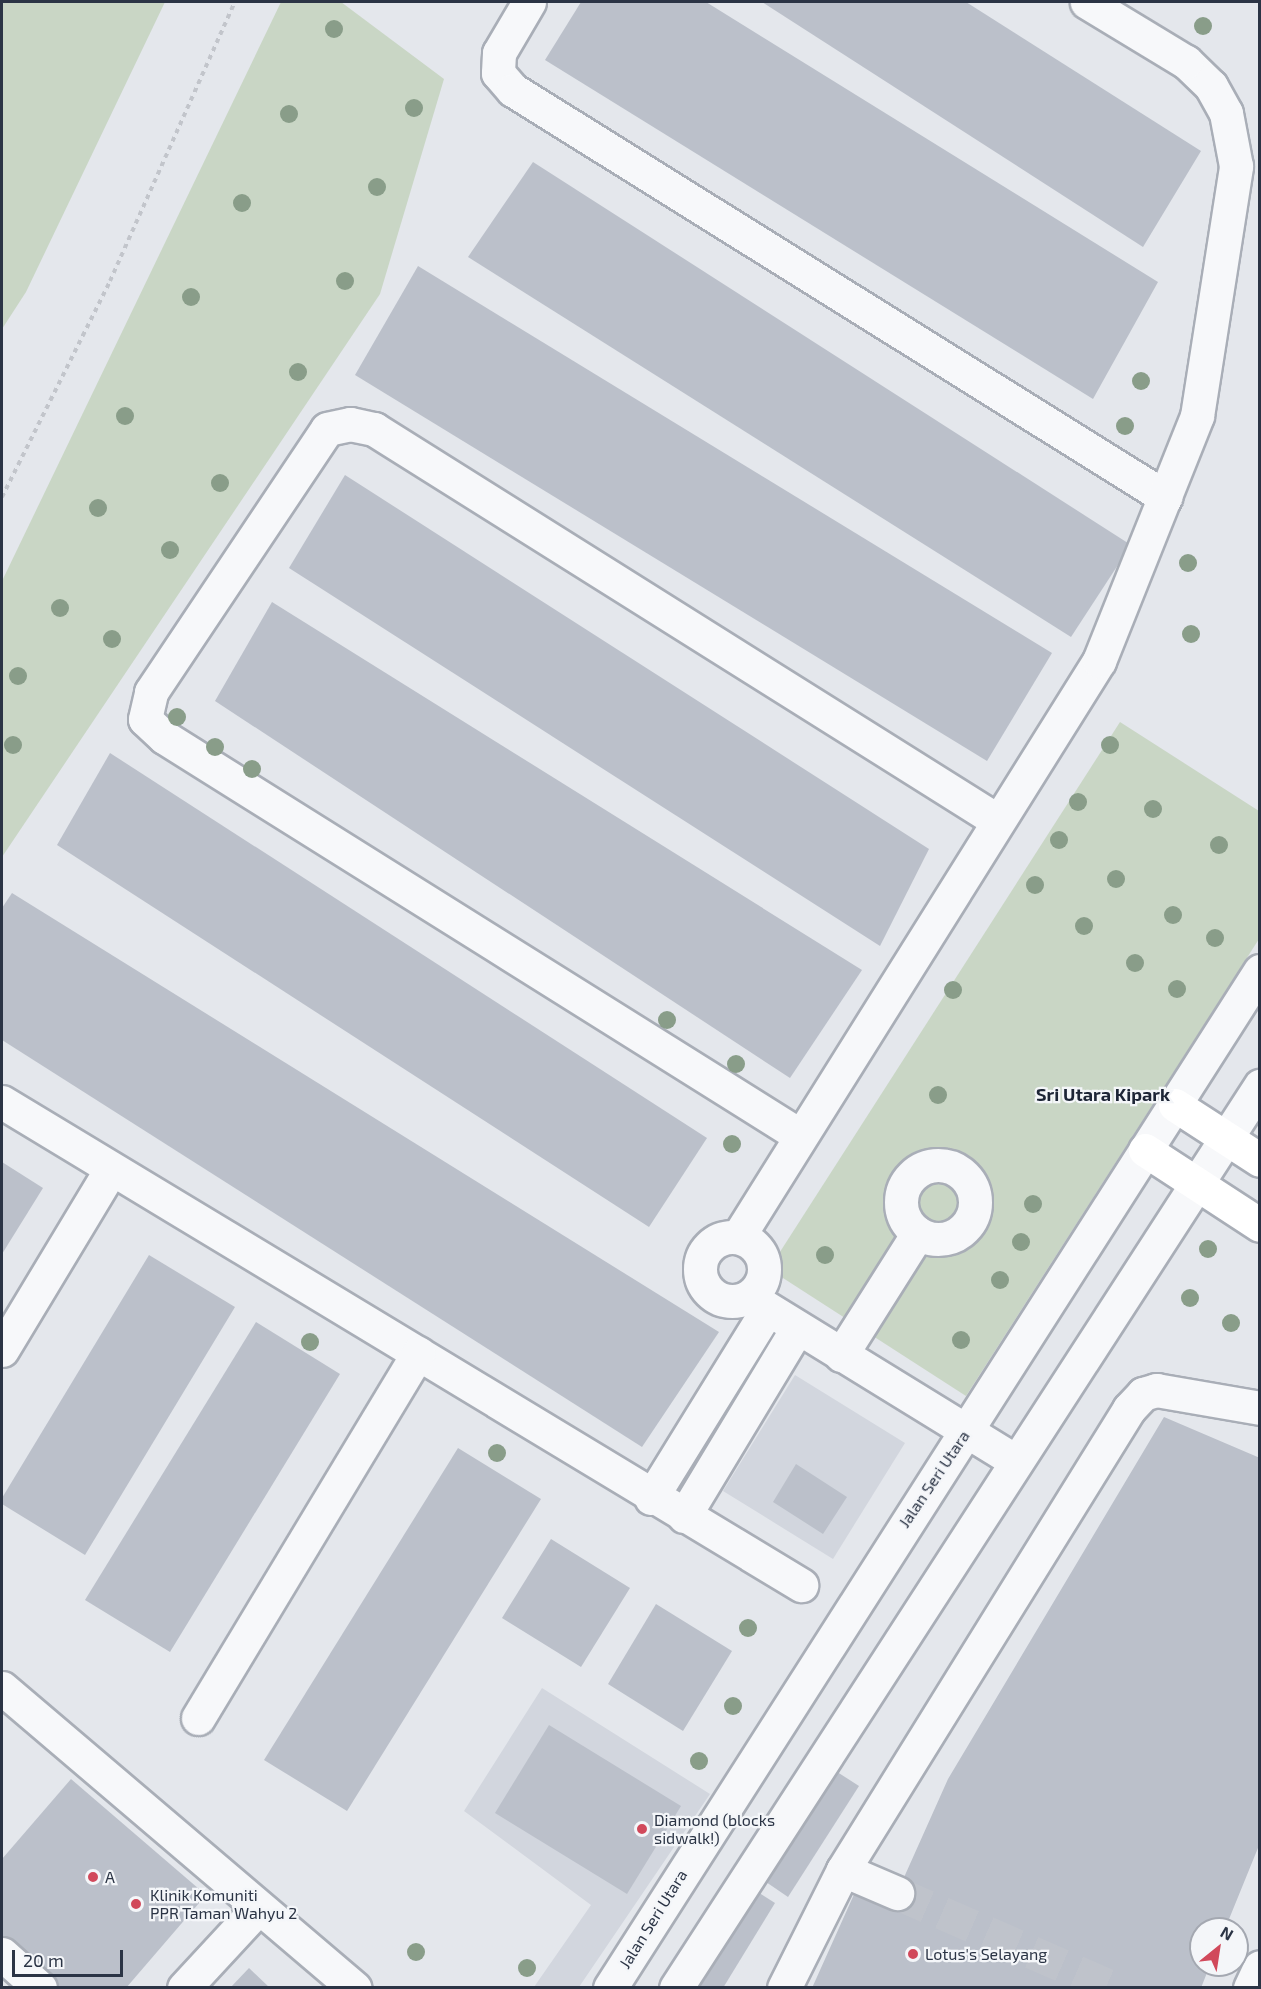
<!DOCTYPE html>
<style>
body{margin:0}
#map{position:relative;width:1261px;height:1989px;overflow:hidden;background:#e4e7ec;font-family:"Exo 2",sans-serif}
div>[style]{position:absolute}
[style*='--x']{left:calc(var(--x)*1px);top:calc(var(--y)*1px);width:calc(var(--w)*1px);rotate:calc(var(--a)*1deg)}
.built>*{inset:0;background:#d2d6de}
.green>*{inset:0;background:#c9d6c5}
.building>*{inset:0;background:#bbc0ca}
.minor-tunnel>*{height:33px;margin-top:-16.5px;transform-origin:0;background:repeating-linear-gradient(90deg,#bfc3cb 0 33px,transparent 0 49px)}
.path>*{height:4px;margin-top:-2px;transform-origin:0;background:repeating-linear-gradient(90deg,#c2c5cb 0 4.5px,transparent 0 9px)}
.roads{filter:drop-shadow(2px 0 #a9aeb7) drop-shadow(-2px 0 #a9aeb7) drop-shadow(0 2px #a9aeb7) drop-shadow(0 -2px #a9aeb7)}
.minor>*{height:33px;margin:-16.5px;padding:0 16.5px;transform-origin:16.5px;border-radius:16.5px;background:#f7f8fa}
.minor>.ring{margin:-16.5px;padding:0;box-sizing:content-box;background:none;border:33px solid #f7f8fa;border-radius:50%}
.highway>*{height:33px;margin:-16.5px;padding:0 16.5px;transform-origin:16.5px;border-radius:16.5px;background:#fff}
.trees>*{width:18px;height:18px;margin:-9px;border-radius:50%;background:#899d89}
.dots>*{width:16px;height:16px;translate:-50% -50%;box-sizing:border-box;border:3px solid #f4f6f9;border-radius:50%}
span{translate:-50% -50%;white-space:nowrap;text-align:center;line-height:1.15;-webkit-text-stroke:4.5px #f4f6f9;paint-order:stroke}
.street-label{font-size:16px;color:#2b3445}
.poi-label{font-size:16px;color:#2b3445}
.left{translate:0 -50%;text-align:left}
.neighbourhood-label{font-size:18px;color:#1d2536;font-weight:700}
.frame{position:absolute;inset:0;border:3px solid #2b3445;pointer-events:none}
.north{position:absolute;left:1189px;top:1917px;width:60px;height:60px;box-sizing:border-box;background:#f4f6f9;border:2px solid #a4a8b1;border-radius:50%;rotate:30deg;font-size:16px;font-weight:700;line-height:24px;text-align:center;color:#2b3445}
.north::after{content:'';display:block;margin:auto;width:21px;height:27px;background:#d1495b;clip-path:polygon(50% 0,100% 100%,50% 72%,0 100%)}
.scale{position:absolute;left:12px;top:1950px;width:111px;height:27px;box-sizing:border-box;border:3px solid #2b3445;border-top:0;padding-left:8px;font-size:18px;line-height:21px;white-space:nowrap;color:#2b3445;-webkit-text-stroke:4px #f4f6f9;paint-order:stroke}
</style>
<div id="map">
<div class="built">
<div style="clip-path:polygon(795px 1375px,905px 1443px,833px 1559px,723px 1491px)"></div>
<div style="clip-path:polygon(542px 1688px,710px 1794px,579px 1987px,534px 1987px,591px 1905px,464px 1811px)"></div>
</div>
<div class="green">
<div style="clip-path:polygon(2px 2px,165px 2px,26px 292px,2px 329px)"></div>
<div style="clip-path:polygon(281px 2px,341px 2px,444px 79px,380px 294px,2px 857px,2px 581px)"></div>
<div style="clip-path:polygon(1120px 722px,1259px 811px,1259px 939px,966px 1396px,769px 1269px)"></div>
</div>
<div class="building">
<div style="clip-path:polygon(581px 2px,706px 2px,1158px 282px,1093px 399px,545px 60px)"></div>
<div style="clip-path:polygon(762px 2px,966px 2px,1201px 151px,1143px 247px)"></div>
<div style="clip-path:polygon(533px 162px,1131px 545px,1071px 637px,468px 257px)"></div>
<div style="clip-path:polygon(418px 266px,1052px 653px,987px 761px,355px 375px)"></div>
<div style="clip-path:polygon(345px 475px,929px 849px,880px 946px,289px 568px)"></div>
<div style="clip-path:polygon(272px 602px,862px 970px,790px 1078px,215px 701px)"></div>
<div style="clip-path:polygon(110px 753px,707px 1138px,649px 1227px,57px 845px)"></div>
<div style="clip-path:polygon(12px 893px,719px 1332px,642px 1447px,2px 1040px,2px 908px)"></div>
<div style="clip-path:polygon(2px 1162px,43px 1188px,2px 1254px)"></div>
<div style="clip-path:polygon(149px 1255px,235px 1307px,85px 1555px,2px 1504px,2px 1498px)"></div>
<div style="clip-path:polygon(256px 1322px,340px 1374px,170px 1652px,85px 1600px)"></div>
<div style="clip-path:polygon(1164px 1417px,1260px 1458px,1260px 1843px,1225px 1929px,1201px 1929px,1201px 1965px,1210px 1965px,1201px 1988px,812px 1988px,856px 1890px,897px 1893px,948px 1779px)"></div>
<div style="clip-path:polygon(458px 1448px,541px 1499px,347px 1811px,264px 1760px)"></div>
<div style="clip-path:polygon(796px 1464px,847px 1497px,823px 1534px,773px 1502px)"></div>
<div style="clip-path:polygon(551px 1539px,630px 1588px,581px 1667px,502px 1618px)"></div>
<div style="clip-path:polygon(656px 1604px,732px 1651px,683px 1731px,608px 1684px)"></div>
<div style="clip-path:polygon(549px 1725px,681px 1806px,627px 1894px,495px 1813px)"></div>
<div style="clip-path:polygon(831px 1768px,859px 1786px,788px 1897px,760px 1878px)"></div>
<div style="clip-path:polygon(71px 1779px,206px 1895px,126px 1988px,59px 1988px,2px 1938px,2px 1859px)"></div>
<div style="clip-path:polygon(753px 1889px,775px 1903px,723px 1988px,696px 1988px)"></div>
<div style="clip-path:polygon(249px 1968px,270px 1988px,230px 1988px)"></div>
</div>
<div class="minor-tunnel">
<div style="--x:897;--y:1893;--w:237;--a:23.6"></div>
</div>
<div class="path">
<div style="--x:2;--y:497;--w:241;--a:-63.4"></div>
<div style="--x:110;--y:281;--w:306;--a:-65.9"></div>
</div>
<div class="roads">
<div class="minor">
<div style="--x:529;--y:2;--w:59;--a:120.5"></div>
<div style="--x:499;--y:53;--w:20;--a:93"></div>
<div style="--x:498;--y:73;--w:23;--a:49"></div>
<div style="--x:513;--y:90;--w:769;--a:31.97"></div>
<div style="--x:2;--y:1102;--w:934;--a:31.15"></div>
<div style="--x:799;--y:1135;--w:749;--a:-147.92"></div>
<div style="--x:164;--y:737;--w:26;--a:-137"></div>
<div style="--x:145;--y:719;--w:28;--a:-77"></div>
<div style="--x:151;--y:692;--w:316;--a:-56.2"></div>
<div style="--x:327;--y:429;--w:24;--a:-12"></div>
<div style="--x:350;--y:424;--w:25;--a:12"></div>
<div style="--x:374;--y:429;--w:737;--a:32.14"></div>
<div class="ring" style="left:901px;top:1165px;width:41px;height:41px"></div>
<div style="--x:738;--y:1237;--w:680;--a:-57.92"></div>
<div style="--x:1099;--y:661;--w:264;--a:-68.2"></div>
<div style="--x:1197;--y:416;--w:253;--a:-81.1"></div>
<div style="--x:1236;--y:166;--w:54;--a:-100.7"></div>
<div style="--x:1226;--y:113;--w:31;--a:-119"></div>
<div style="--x:1211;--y:86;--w:35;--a:-136"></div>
<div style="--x:1186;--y:62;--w:116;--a:-148.8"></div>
<div class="ring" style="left:700px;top:1237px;width:31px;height:31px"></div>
<div style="--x:749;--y:1297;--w:311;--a:31.6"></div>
<div style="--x:2;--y:1350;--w:211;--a:-58.9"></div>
<div style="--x:841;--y:1355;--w:144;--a:-57.7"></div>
<div style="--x:651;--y:1498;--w:221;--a:-58.3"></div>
<div style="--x:684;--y:1516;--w:218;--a:-58.9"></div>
<div style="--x:2;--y:1688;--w:463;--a:40.4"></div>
<div style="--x:198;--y:1718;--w:426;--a:-58.9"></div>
<div style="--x:843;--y:1870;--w:59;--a:23.1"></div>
<div style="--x:2;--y:1954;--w:51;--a:41.8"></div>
<div style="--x:184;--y:1988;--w:109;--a:-47.2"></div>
<div style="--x:610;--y:1988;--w:1207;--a:-57.42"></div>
<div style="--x:676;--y:1988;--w:1075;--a:-57.08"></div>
<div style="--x:784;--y:1988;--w:132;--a:-63.4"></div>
<div style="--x:843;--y:1870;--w:543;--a:-58.18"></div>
<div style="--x:1129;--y:1409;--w:21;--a:-47"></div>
<div style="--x:1143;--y:1394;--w:14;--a:-17"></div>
<div style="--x:1156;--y:1390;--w:106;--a:9.8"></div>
<div style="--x:1250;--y:1988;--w:23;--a:-65"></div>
</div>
<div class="highway">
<div style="--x:1175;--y:1105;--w:101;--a:32.9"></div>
<div style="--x:1145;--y:1150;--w:137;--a:33.1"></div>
</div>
</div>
<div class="trees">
<div style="left:1203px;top:26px"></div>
<div style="left:334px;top:29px"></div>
<div style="left:414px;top:108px"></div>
<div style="left:289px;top:114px"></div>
<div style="left:377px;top:187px"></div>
<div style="left:242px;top:203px"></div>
<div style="left:345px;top:281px"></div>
<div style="left:191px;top:297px"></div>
<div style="left:298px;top:372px"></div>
<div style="left:1141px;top:381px"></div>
<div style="left:125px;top:416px"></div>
<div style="left:1125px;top:426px"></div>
<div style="left:220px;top:483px"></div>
<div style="left:98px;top:508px"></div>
<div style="left:170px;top:550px"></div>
<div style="left:1188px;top:563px"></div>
<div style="left:60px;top:608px"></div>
<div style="left:1191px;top:634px"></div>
<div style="left:112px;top:639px"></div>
<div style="left:18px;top:676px"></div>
<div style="left:177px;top:717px"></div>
<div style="left:13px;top:745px"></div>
<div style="left:1110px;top:745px"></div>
<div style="left:215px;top:747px"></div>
<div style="left:252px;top:769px"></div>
<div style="left:1078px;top:802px"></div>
<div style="left:1153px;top:809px"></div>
<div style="left:1059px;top:840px"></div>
<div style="left:1219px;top:845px"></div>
<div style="left:1116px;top:879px"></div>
<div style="left:1035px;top:885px"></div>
<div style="left:1173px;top:915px"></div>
<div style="left:1084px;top:926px"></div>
<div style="left:1215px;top:938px"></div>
<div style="left:1135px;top:963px"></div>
<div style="left:1177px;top:989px"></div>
<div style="left:953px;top:990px"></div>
<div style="left:667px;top:1020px"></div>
<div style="left:736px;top:1064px"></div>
<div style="left:938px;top:1095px"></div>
<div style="left:732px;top:1144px"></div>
<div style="left:1033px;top:1204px"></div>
<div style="left:1021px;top:1242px"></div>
<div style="left:1208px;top:1249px"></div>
<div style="left:825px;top:1255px"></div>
<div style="left:1000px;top:1280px"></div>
<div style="left:1190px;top:1298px"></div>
<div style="left:1231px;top:1323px"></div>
<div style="left:961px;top:1340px"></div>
<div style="left:310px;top:1342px"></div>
<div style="left:497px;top:1453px"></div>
<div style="left:748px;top:1628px"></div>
<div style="left:733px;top:1706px"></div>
<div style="left:699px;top:1761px"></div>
<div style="left:416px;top:1952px"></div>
<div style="left:527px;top:1968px"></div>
</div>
<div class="dots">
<div style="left:642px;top:1829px;background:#d1495b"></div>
<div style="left:93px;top:1877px;background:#d1495b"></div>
<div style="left:136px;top:1904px;background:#d1495b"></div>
<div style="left:913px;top:1954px;background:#d1495b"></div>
</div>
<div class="street-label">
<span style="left:934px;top:1479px;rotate:-56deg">Jalan Seri Utara</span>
<span style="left:653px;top:1919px;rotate:-58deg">Jalan Seri Utara</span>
</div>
<div class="poi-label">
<span class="left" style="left:654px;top:1829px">Diamond (blocks<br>sidwalk!)</span>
<span class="left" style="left:105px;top:1877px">A</span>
<span class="left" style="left:150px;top:1904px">Klinik Komuniti<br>PPR Taman Wahyu 2</span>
<span class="left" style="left:925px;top:1954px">Lotus's Selayang</span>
</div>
<div class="neighbourhood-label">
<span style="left:1103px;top:1094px">Sri Utara Kipark</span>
</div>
<div class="frame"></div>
<div class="north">N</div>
<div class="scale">20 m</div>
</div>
